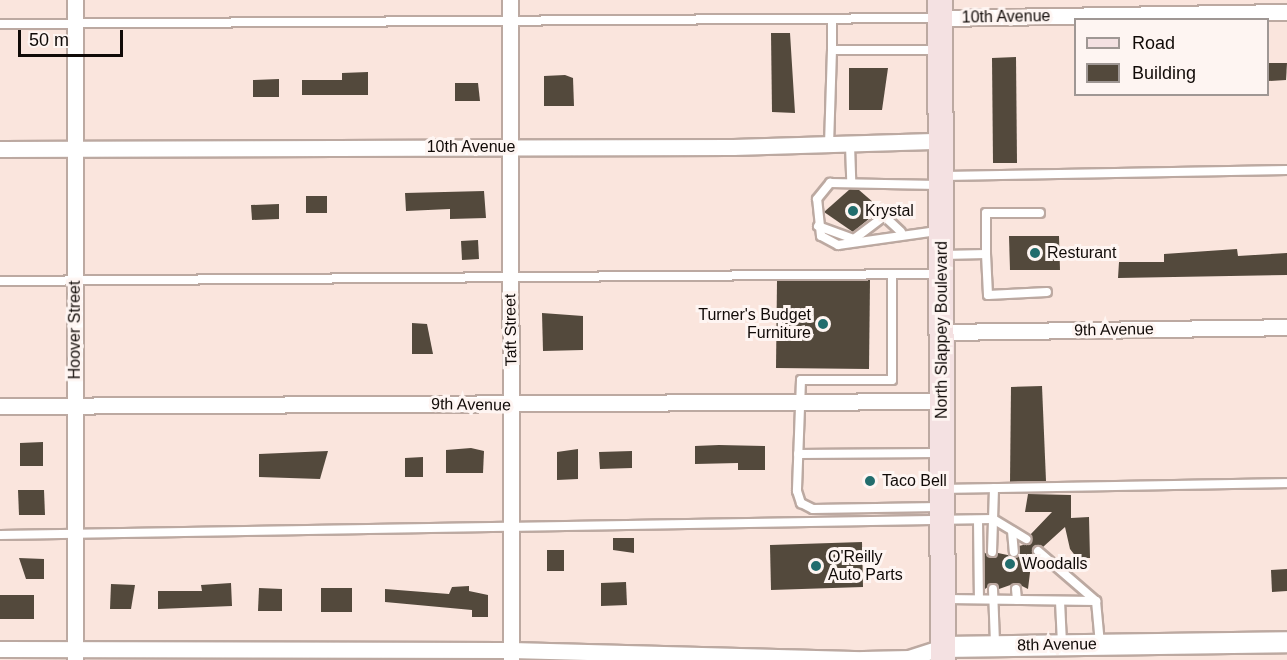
<!DOCTYPE html>
<style>
body{margin:0}
#map{position:relative;width:1287px;height:660px;overflow:hidden;background:#fae5dd;font-family:Arial,sans-serif}
div>[style]{position:absolute}
[style*='--x']{left:calc(var(--x)*1px);top:calc(var(--y)*1px);width:calc(var(--w)*1px);rotate:calc(var(--a)*1deg)}
.building>*{inset:0;background:#53493c}
.roads{filter:drop-shadow(2px 0 #bca9a1) drop-shadow(-2px 0 #bca9a1) drop-shadow(0 2px #bca9a1) drop-shadow(0 -2px #bca9a1)}
.service>*{height:8px;margin:-4px;padding:0 4px;transform-origin:4px;border-radius:4px;background:#fff}
.minor>*{height:15px;margin:-7.5px;padding:0 7.5px;transform-origin:7.5px;border-radius:7.5px;background:#fff}
.tertiary>*{height:20px;margin:-10px;padding:0 10px;transform-origin:10px;border-radius:10px;background:#fff}
.primary>*{height:24px;margin:-12px;padding:0 12px;transform-origin:12px;border-radius:12px;background:#f4e1e2}
.dots>*{width:16px;height:16px;translate:-50% -50%;box-sizing:border-box;border:3px solid #fef5f2;border-radius:50%}
span{translate:-50% -50%;white-space:nowrap;text-align:center;line-height:1.15;-webkit-text-stroke:6px #fef5f2;paint-order:stroke}
.street-label{font-size:16px;color:#100a07}
.poi-label{font-size:16px;color:#100a07}
.left{translate:0 -50%;text-align:left}
.right{translate:-100% -50%;text-align:right}
.legend{position:absolute;left:1074px;top:18px;width:195px;height:78px;box-sizing:border-box;background:#fef5f2;border:2px solid #9f9794;margin:0;padding:8px 10px;list-style:none;font-size:18px;color:#100a07}
.legend li{display:flex;align-items:center;gap:12px;height:30px}
.legend b{width:30px;border:2px solid #9f9794}
.scale{position:absolute;left:18px;top:30px;width:105px;height:27px;box-sizing:border-box;border:3px solid #100a07;border-top:0;padding-left:8px;font-size:18px;line-height:21px;white-space:nowrap;color:#100a07;-webkit-text-stroke:4px #fef5f2;paint-order:stroke}
</style>
<div id="map">
<div class="building">
<div style="clip-path:polygon(771px 33px,790px 33px,795px 113px,772px 112px)"></div>
<div style="clip-path:polygon(1016px 57px,1017px 163px,993px 163px,992px 58px)"></div>
<div style="clip-path:polygon(1268px 63px,1287px 63px,1286px 80px,1268px 81px)"></div>
<div style="clip-path:polygon(849px 68px,888px 68px,882px 110px,849px 110px)"></div>
<div style="clip-path:polygon(368px 72px,368px 95px,302px 95px,302px 80px,342px 80px,342px 73px)"></div>
<div style="clip-path:polygon(565px 75px,573px 78px,574px 106px,544px 106px,544px 76px)"></div>
<div style="clip-path:polygon(279px 79px,279px 97px,253px 97px,253px 80px)"></div>
<div style="clip-path:polygon(455px 83px,478px 83px,480px 101px,455px 101px)"></div>
<div style="clip-path:polygon(850px 189px,859px 190px,881px 209px,853px 232px,824px 212px)"></div>
<div style="clip-path:polygon(484px 191px,486px 218px,450px 219px,450px 209px,406px 211px,405px 193px)"></div>
<div style="clip-path:polygon(306px 196px,327px 196px,327px 213px,306px 213px)"></div>
<div style="clip-path:polygon(279px 204px,279px 219px,252px 220px,251px 205px)"></div>
<div style="clip-path:polygon(1009px 236px,1059px 236px,1060px 270px,1010px 270px)"></div>
<div style="clip-path:polygon(478px 240px,479px 259px,462px 260px,461px 241px)"></div>
<div style="clip-path:polygon(1237px 249px,1238px 256px,1287px 253px,1287px 275px,1118px 278px,1119px 262px,1164px 262px,1164px 254px)"></div>
<div style="clip-path:polygon(870px 280px,869px 369px,776px 368px,777px 281px)"></div>
<div style="clip-path:polygon(542px 313px,583px 316px,583px 350px,543px 351px)"></div>
<div style="clip-path:polygon(412px 323px,427px 324px,433px 354px,412px 354px)"></div>
<div style="clip-path:polygon(1042px 386px,1046px 481px,1010px 482px,1011px 387px)"></div>
<div style="clip-path:polygon(43px 442px,43px 466px,20px 466px,20px 443px)"></div>
<div style="clip-path:polygon(719px 445px,765px 446px,765px 470px,738px 470px,738px 463px,695px 464px,695px 446px)"></div>
<div style="clip-path:polygon(471px 448px,484px 451px,483px 473px,446px 473px,446px 450px)"></div>
<div style="clip-path:polygon(578px 449px,578px 479px,557px 480px,557px 452px)"></div>
<div style="clip-path:polygon(328px 451px,320px 479px,259px 477px,259px 454px)"></div>
<div style="clip-path:polygon(632px 451px,632px 468px,600px 469px,599px 452px)"></div>
<div style="clip-path:polygon(423px 457px,423px 477px,405px 477px,405px 458px)"></div>
<div style="clip-path:polygon(18px 490px,44px 490px,45px 515px,19px 515px)"></div>
<div style="clip-path:polygon(1028px 494px,1071px 495px,1071px 518px,1089px 517px,1090px 558px,1077px 558px,1070px 549px,1065px 527px,1043px 547px,1033px 548px,1028px 589px,1016px 583px,999px 589px,993px 583px,985px 589px,984px 552px,991px 558px,998px 553px,1017px 557px,1019px 546px,1031px 543px,1030px 535px,1052px 512px,1025px 512px)"></div>
<div style="clip-path:polygon(613px 538px,634px 538px,634px 553px,613px 550px)"></div>
<div style="clip-path:polygon(862px 542px,863px 587px,771px 590px,770px 545px)"></div>
<div style="clip-path:polygon(547px 550px,564px 550px,564px 571px,547px 571px)"></div>
<div style="clip-path:polygon(19px 558px,44px 559px,44px 579px,26px 579px)"></div>
<div style="clip-path:polygon(1287px 569px,1287px 591px,1272px 592px,1271px 570px)"></div>
<div style="clip-path:polygon(626px 582px,627px 605px,601px 606px,601px 583px)"></div>
<div style="clip-path:polygon(231px 583px,232px 606px,158px 609px,158px 591px,202px 591px,201px 585px)"></div>
<div style="clip-path:polygon(111px 584px,135px 585px,131px 609px,110px 609px)"></div>
<div style="clip-path:polygon(469px 586px,469px 591px,488px 595px,488px 617px,472px 617px,472px 610px,385px 602px,385px 589px,449px 594px,452px 587px)"></div>
<div style="clip-path:polygon(259px 588px,282px 589px,282px 611px,258px 611px)"></div>
<div style="clip-path:polygon(321px 588px,352px 588px,352px 612px,321px 612px)"></div>
<div style="clip-path:polygon(0 595px,34px 595px,34px 619px,0 619px)"></div>
</div>
<div class="roads">
<div class="service">
<div style="--x:0;--y:24;--w:937;--a:-0.37"></div>
<div style="--x:832;--y:50;--w:31;--a:-90"></div>
<div style="--x:829;--y:145;--w:95;--a:-88.2"></div>
<div style="--x:832;--y:50;--w:104;--a:0"></div>
<div style="--x:850;--y:145;--w:37;--a:88"></div>
<div style="--x:944;--y:176;--w:343;--a:-1"></div>
<div style="--x:818;--y:226;--w:38;--a:20"></div>
<div style="--x:854;--y:239;--w:38;--a:-37"></div>
<div style="--x:884;--y:216;--w:23;--a:43"></div>
<div style="--x:937;--y:231;--w:100;--a:172"></div>
<div style="--x:838;--y:245;--w:19;--a:-152"></div>
<div style="--x:821;--y:236;--w:37;--a:-96"></div>
<div style="--x:817;--y:199;--w:21;--a:-51"></div>
<div style="--x:830;--y:183;--w:109;--a:1.1"></div>
<div style="--x:986;--y:254;--w:41;--a:87.2"></div>
<div style="--x:988;--y:295;--w:59;--a:-2.9"></div>
<div style="--x:943;--y:255;--w:43;--a:-1.3"></div>
<div style="--x:986;--y:254;--w:41;--a:-90"></div>
<div style="--x:986;--y:213;--w:54;--a:0"></div>
<div style="--x:892;--y:274;--w:106;--a:90"></div>
<div style="--x:892;--y:380;--w:91;--a:180"></div>
<div style="--x:801;--y:380;--w:111;--a:92.1"></div>
<div style="--x:797;--y:491;--w:13;--a:72"></div>
<div style="--x:801;--y:503;--w:13;--a:27"></div>
<div style="--x:813;--y:509;--w:126;--a:-0.9"></div>
<div style="--x:0;--y:281;--w:937;--a:-0.43"></div>
<div style="--x:798;--y:454;--w:140;--a:-0.4"></div>
<div style="--x:944;--y:489;--w:343;--a:-1"></div>
<div style="--x:978;--y:520;--w:79;--a:89.3"></div>
<div style="--x:1012;--y:531;--w:21;--a:85"></div>
<div style="--x:0;--y:535;--w:993;--a:-0.92"></div>
<div style="--x:993;--y:519;--w:39;--a:31"></div>
<div style="--x:1038;--y:551;--w:77;--a:40.8"></div>
<div style="--x:992;--y:552;--w:64;--a:-88.2"></div>
<div style="--x:993;--y:589;--w:55;--a:87.9"></div>
<div style="--x:1016;--y:589;--w:11;--a:85"></div>
<div style="--x:947;--y:599;--w:149;--a:0.8"></div>
<div style="--x:1096;--y:601;--w:43;--a:84.7"></div>
<div style="--x:1060;--y:601;--w:43;--a:87.3"></div>
</div>
<div class="minor">
<div style="--x:75;--y:0;--w:660;--a:90"></div>
<div style="--x:510;--y:0;--w:660;--a:89.91"></div>
<div style="--x:941;--y:18;--w:346;--a:-1"></div>
<div style="--x:0;--y:149;--w:733;--a:-0.16"></div>
<div style="--x:733;--y:147;--w:208;--a:-1.7"></div>
<div style="--x:942;--y:332;--w:345;--a:-0.8"></div>
<div style="--x:0;--y:406;--w:942;--a:-0.3"></div>
<div style="--x:0;--y:649;--w:511;--a:0.11"></div>
<div style="--x:511;--y:650;--w:352;--a:1.5"></div>
<div style="--x:863;--y:659;--w:46;--a:-1.2"></div>
<div style="--x:909;--y:658;--w:36;--a:-18"></div>
</div>
<div class="tertiary">
<div style="--x:943;--y:647;--w:344;--a:-0.8"></div>
</div>
<div class="primary">
<div style="--x:940;--y:0;--w:660;--a:89.74"></div>
</div>
</div>
<div class="dots">
<div style="left:853px;top:211px;background:#226d6d"></div>
<div style="left:1035px;top:253px;background:#226d6d"></div>
<div style="left:823px;top:324px;background:#226d6d"></div>
<div style="left:870px;top:481px;background:#226d6d"></div>
<div style="left:1010px;top:564px;background:#226d6d"></div>
<div style="left:816px;top:566px;background:#226d6d"></div>
</div>
<div class="street-label">
<span style="left:1006px;top:17px;rotate:-1deg">10th Avenue</span>
<span style="left:471px;top:147px">10th Avenue</span>
<span style="left:75px;top:330px;rotate:-90deg">Hoover Street</span>
<span style="left:511px;top:330px;rotate:-91deg">Taft Street</span>
<span style="left:942px;top:330px;rotate:-90deg">North Slappey Boulevard</span>
<span style="left:1114px;top:330px;rotate:-1deg">9th Avenue</span>
<span style="left:471px;top:405px;rotate:1deg">9th Avenue</span>
<span style="left:1057px;top:645px;rotate:-1deg">8th Avenue</span>
</div>
<div class="poi-label">
<span class="left" style="left:865px;top:211px">Krystal</span>
<span class="left" style="left:1047px;top:253px">Resturant</span>
<span class="right" style="left:811px;top:324px">Turner's Budget<br>Furniture</span>
<span class="left" style="left:882px;top:481px">Taco Bell</span>
<span class="left" style="left:828px;top:566px">O'Reilly<br>Auto Parts</span>
<span class="left" style="left:1022px;top:564px">Woodalls</span>
</div>
<ul class="legend">
<li><b style="height:8px;background:#f4e1e2"></b>Road</li>
<li><b style="height:16px;background:#53493c"></b>Building</li>
</ul>
<div class="scale">50 m</div>
</div>
